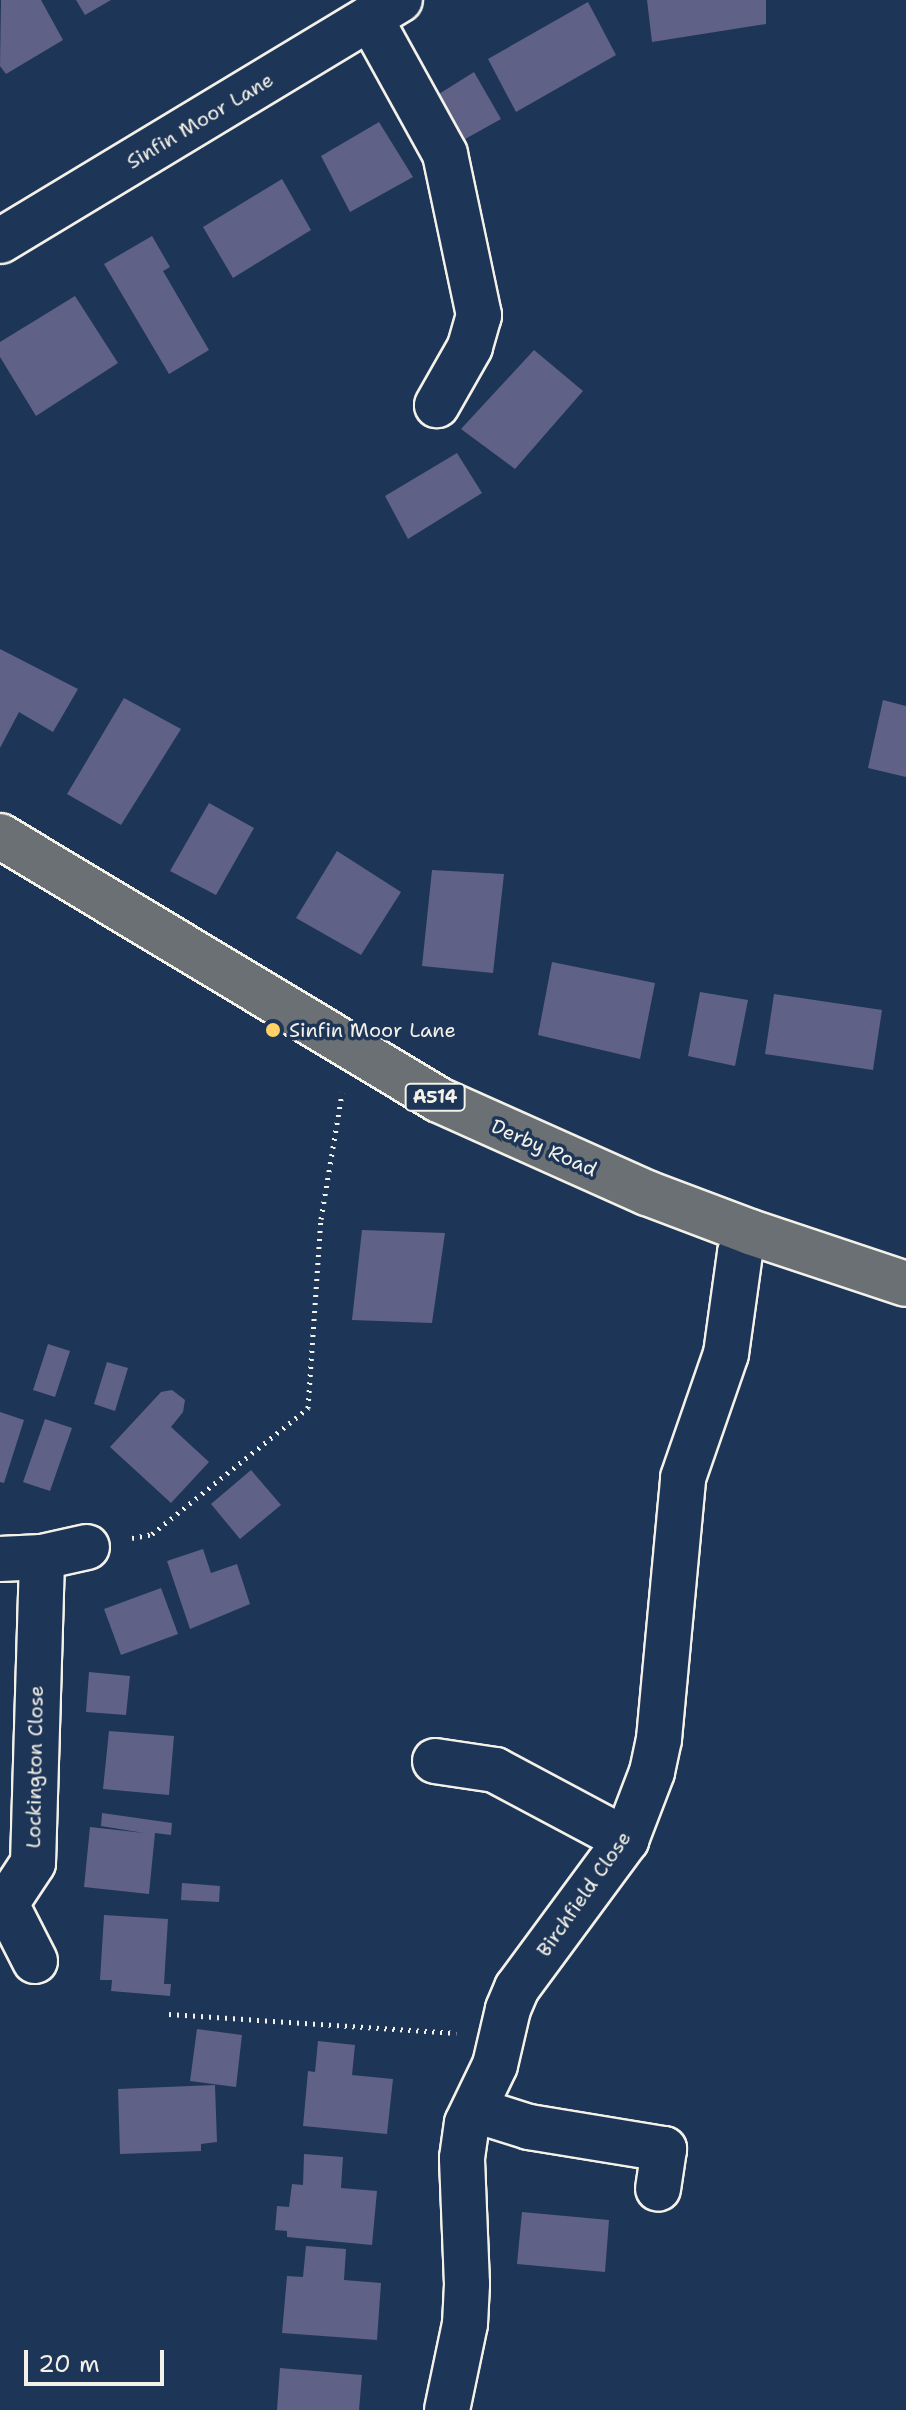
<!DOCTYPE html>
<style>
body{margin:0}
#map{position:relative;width:906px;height:2410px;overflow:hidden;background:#1d3557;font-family:"Shantell Sans",sans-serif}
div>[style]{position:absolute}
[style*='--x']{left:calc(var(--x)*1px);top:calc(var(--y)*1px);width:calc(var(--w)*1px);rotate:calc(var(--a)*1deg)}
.building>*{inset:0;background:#606186}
.path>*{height:5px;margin-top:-2.5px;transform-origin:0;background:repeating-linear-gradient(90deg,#f4f1e8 0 2px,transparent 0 8px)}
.roads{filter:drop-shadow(2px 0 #f4f1e8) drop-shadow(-2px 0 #f4f1e8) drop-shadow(0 2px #f4f1e8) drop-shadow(0 -2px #f4f1e8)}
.minor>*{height:44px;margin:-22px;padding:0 22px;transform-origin:22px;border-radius:22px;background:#1d3557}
.major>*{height:44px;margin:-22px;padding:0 22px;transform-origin:22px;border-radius:22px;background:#6a7074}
.dots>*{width:22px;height:22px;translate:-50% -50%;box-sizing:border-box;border:4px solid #1d3557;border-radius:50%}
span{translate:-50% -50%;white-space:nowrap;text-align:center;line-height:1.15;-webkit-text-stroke:7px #1d3557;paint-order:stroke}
.shield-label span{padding:2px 6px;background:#1d3557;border:2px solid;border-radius:6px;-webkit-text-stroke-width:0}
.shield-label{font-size:18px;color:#f4f1e8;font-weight:700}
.street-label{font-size:20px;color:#f4f1e8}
.poi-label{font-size:20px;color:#f4f1e8}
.left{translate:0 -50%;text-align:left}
.scale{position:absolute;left:24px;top:2350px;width:140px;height:36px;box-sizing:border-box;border:4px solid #f4f1e8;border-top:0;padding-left:10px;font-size:24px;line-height:28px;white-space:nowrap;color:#f4f1e8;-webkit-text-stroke:6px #1d3557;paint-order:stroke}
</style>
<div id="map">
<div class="building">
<div style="clip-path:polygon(1px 0,41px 0,63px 40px,6px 74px,0 66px)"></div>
<div style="clip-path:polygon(76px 0,111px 0,85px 15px)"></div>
<div style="clip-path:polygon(647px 0,766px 0,766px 24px,652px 42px)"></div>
<div style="clip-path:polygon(588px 2px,616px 55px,516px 112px,488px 59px)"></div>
<div style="clip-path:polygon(474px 72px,501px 119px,458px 143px,431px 99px)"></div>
<div style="clip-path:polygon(379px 122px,413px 177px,350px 212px,321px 156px)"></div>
<div style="clip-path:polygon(282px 179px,311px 230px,233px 278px,203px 227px)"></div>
<div style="clip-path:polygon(152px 236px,170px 267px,163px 271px,209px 350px,169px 374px,104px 264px)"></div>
<div style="clip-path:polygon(75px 296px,118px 363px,36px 416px,0 357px,0 342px)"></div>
<div style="clip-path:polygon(534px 350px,583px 391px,515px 469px,461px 429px)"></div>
<div style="clip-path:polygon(457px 453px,482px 493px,408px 539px,385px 496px)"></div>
<div style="clip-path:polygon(0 649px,78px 689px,53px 732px,19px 712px,0 748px)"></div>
<div style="clip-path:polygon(124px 698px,181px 729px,121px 825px,67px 794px)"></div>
<div style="clip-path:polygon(883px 700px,906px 706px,906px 777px,868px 768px)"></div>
<div style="clip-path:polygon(209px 803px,254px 828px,216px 895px,170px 871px)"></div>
<div style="clip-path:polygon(337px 851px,401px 892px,361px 955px,296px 918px)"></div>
<div style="clip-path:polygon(432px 870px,504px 874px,493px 973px,422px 966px)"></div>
<div style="clip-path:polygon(552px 962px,655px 983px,640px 1059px,538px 1035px)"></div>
<div style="clip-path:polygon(700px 992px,748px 1000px,735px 1066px,688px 1056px)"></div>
<div style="clip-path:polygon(774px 994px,882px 1010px,873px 1070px,765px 1054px)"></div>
<div style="clip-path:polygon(362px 1230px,445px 1233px,432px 1323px,352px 1320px)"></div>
<div style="clip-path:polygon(48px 1344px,70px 1351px,55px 1397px,33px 1390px)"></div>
<div style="clip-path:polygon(107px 1362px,128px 1368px,115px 1411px,94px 1404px)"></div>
<div style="clip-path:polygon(172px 1390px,185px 1400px,183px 1412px,171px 1427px,209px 1462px,171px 1503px,110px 1447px,161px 1392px)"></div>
<div style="clip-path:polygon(0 1412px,24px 1420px,4px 1483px,0 1482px)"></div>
<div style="clip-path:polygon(45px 1419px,72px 1428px,50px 1491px,23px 1482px)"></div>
<div style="clip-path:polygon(251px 1470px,281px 1505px,240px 1539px,211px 1504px)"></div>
<div style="clip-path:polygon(203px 1549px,211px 1573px,237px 1564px,250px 1604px,190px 1629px,167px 1561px)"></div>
<div style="clip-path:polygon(161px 1588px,178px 1634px,121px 1655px,104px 1609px)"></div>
<div style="clip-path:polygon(89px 1672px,130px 1676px,126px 1715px,86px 1712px)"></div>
<div style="clip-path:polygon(109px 1731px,174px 1736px,169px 1795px,103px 1789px)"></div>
<div style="clip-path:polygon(102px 1813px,172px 1823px,171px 1835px,155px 1833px,149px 1894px,84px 1887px,90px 1827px,144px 1833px,101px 1826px)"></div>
<div style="clip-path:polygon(182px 1883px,220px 1886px,219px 1902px,181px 1900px)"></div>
<div style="clip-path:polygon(104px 1915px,168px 1919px,164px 1984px,171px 1984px,170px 1996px,111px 1991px,112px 1980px,100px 1980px)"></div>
<div style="clip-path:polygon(197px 2029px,242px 2035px,236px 2087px,190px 2081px)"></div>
<div style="clip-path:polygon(318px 2041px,355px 2045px,352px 2075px,393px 2079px,387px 2134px,303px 2126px,308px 2071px,315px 2072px)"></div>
<div style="clip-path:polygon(215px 2085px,217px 2142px,201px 2144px,201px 2151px,120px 2154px,118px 2089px)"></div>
<div style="clip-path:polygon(304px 2154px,343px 2157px,341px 2188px,377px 2191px,372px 2245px,287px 2237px,287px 2231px,275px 2230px,277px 2206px,289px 2207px,292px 2184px,303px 2185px)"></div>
<div style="clip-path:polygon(522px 2212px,609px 2220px,605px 2272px,517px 2264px)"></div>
<div style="clip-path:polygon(306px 2246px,346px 2249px,344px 2280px,381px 2283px,377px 2340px,282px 2333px,287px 2276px,303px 2277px)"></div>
<div style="clip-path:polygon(280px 2368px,362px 2375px,359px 2410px,277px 2410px)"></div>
</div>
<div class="path">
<div style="--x:132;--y:1538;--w:20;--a:-11"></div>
<div style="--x:152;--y:1534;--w:201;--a:-38.9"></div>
<div style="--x:308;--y:1408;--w:189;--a:-86.1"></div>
<div style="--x:321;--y:1219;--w:128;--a:-80.5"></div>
<div style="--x:169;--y:2014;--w:288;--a:3.8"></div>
</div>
<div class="roads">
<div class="minor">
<div style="--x:370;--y:18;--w:155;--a:61.1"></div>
<div style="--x:445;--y:154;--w:165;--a:78.1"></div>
<div style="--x:479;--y:315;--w:33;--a:106"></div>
<div style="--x:470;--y:347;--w:67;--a:119.6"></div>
<div style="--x:0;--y:241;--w:467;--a:-31.1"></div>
<div style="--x:0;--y:1559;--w:42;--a:-2.7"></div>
<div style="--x:42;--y:1557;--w:46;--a:-12.5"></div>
<div style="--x:435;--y:1761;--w:61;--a:8.5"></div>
<div style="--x:495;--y:1770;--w:149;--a:28.1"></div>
<div style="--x:35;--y:1961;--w:64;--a:-117"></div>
<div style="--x:6;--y:1904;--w:49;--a:-56.6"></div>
<div style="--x:33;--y:1863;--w:306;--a:-88.3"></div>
<div style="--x:475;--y:2110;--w:57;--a:17.5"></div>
<div style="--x:529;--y:2127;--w:137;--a:9.3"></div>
<div style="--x:664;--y:2149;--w:40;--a:98.5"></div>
<div style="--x:447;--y:2410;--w:88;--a:-78.2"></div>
<div style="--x:465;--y:2324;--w:40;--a:-87.1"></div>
<div style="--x:467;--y:2284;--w:126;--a:-92.3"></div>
<div style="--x:462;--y:2158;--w:35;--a:-82"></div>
<div style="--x:467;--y:2123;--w:64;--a:-64.2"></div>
<div style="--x:495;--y:2065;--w:57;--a:-76.9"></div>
<div style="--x:508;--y:2009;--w:23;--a:-67"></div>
<div style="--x:517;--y:1988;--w:184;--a:-53.6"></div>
<div style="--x:626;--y:1840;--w:73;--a:-69.1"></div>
<div style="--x:652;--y:1772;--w:34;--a:-78"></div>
<div style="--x:659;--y:1739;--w:262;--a:-84.7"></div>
<div style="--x:683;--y:1478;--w:131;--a:-70.9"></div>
<div style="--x:726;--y:1354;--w:102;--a:-82.1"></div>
<div style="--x:740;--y:1253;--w:23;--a:-65"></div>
</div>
<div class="major">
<div style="--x:0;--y:836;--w:512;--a:31.02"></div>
<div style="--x:439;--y:1100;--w:228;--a:24.1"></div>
<div style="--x:647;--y:1193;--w:110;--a:20.7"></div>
<div style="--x:750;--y:1232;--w:164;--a:18.4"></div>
</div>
</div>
<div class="dots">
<div style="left:273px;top:1030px;background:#ffd166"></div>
</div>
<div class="shield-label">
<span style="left:435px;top:1097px">A514</span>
</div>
<div class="street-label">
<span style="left:200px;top:121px;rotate:-31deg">Sinfin Moor Lane</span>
<span style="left:544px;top:1148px;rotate:24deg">Derby Road</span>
<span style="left:35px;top:1767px;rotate:-89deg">Lockington Close</span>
<span style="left:584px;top:1894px;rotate:-55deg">Birchfield Close</span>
</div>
<div class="poi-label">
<span class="left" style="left:289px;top:1030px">Sinfin Moor Lane</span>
</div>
<div class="scale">20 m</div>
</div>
